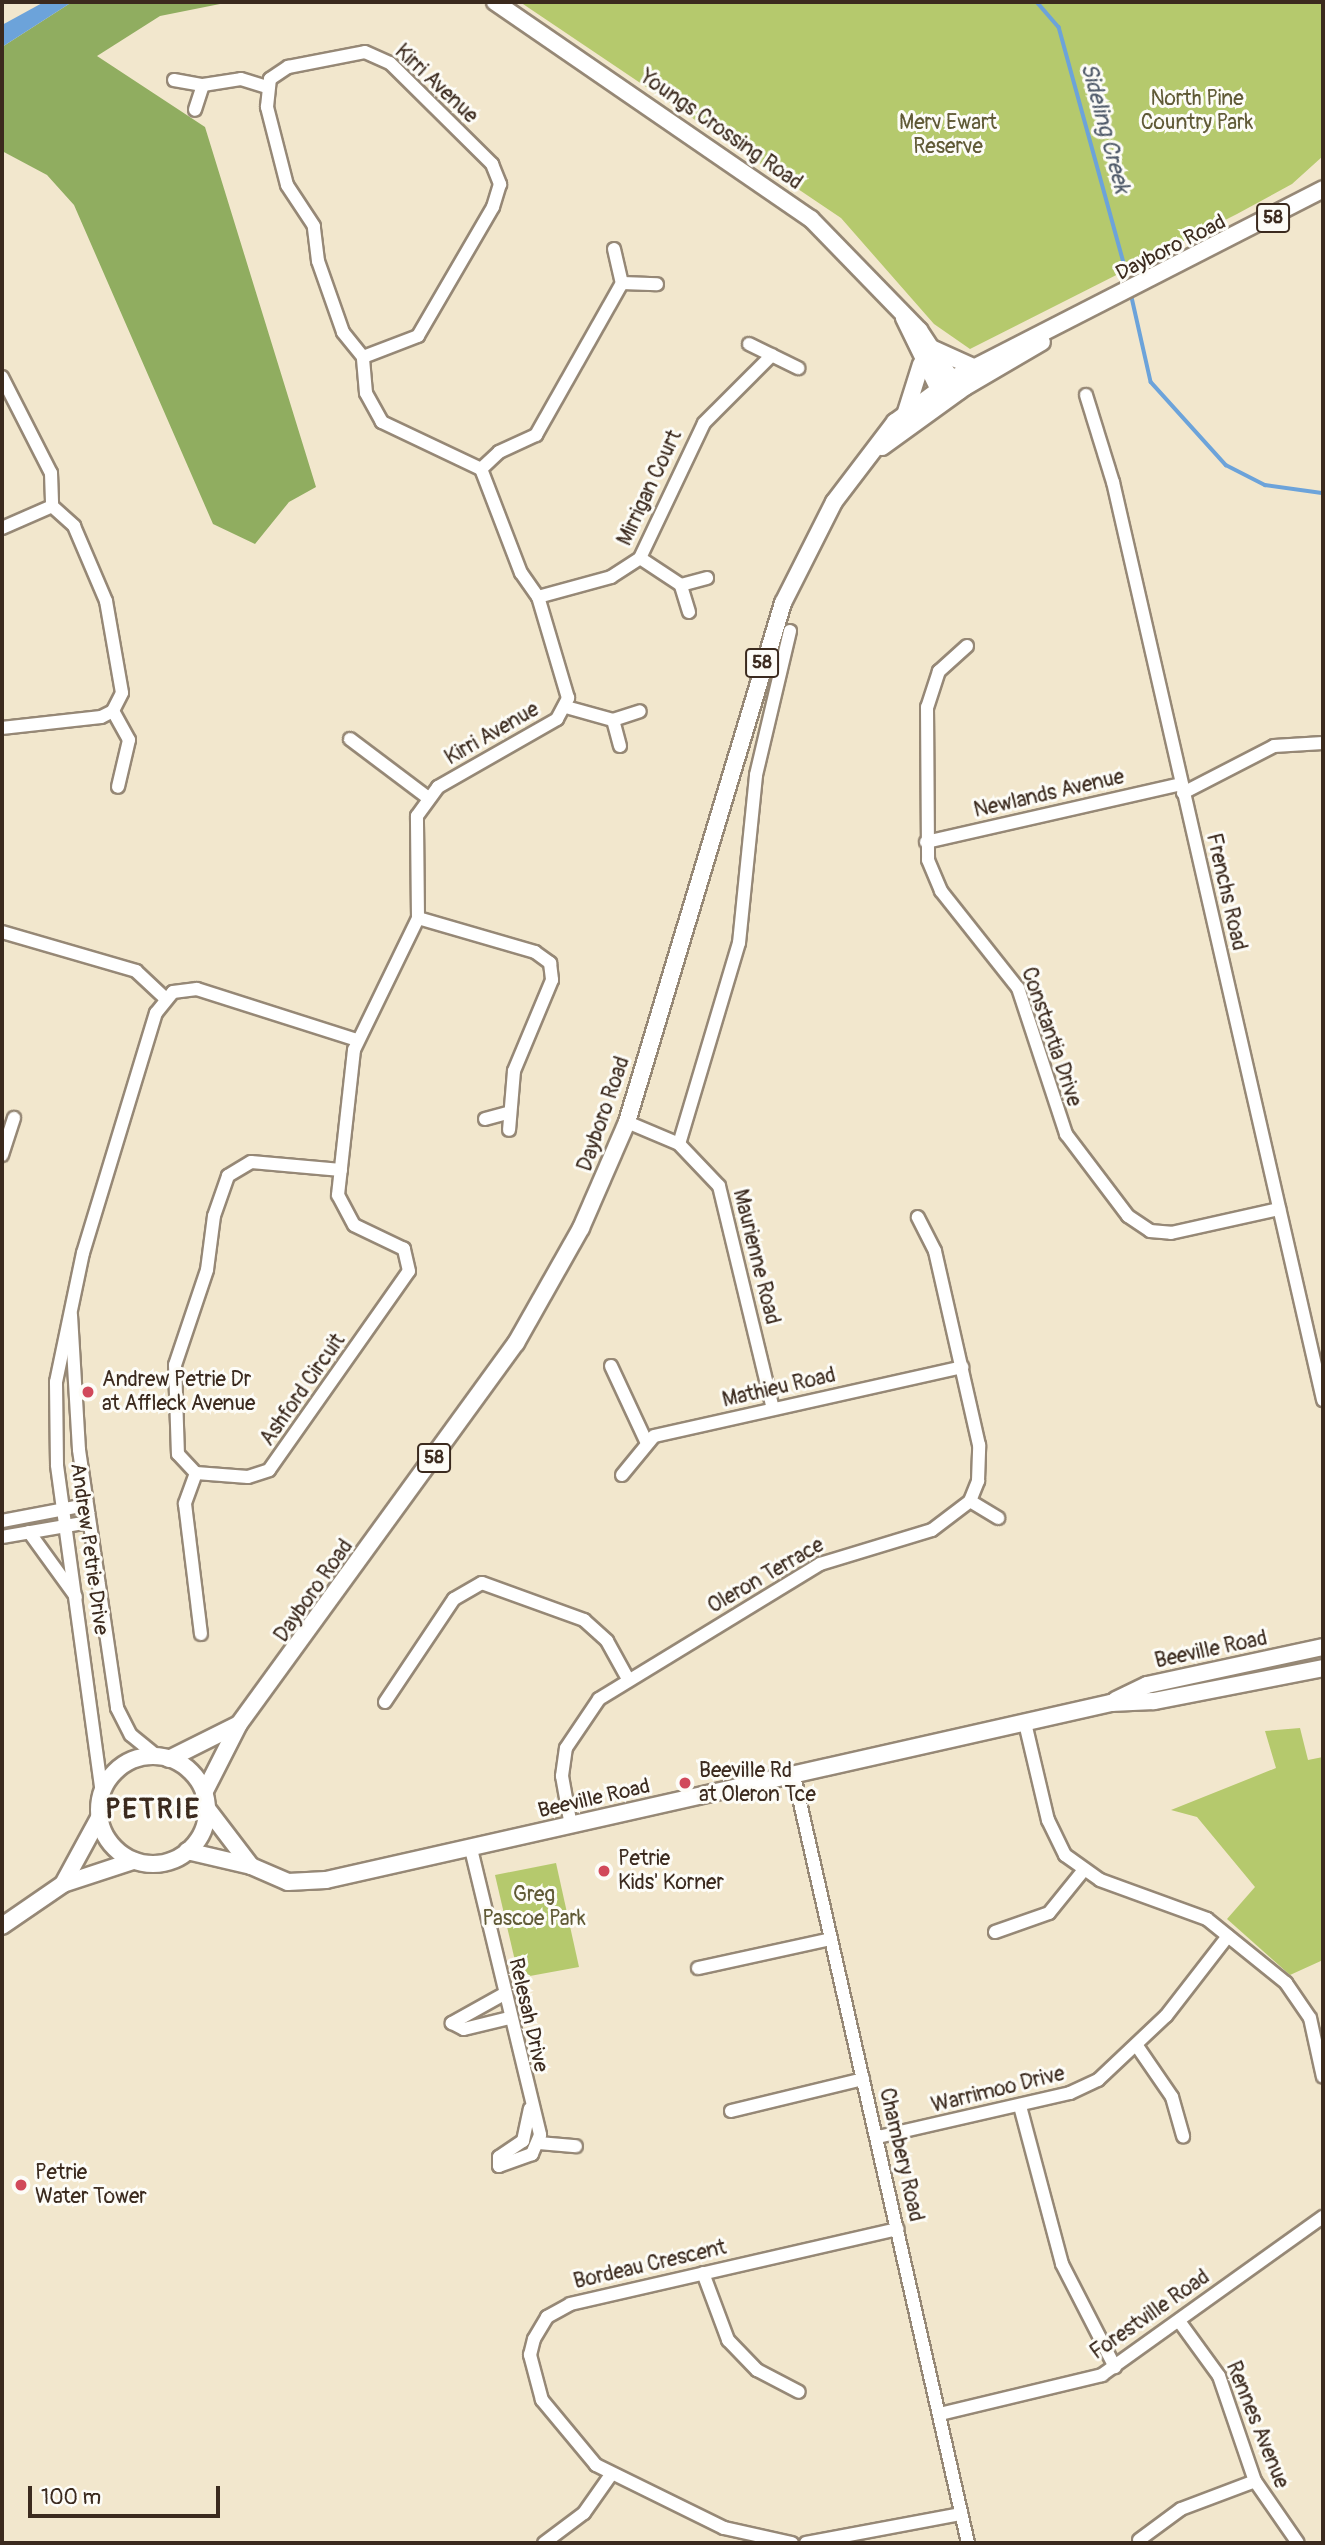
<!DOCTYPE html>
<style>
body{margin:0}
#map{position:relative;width:1325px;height:2545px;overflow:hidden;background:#f2e7cd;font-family:Pangolin,sans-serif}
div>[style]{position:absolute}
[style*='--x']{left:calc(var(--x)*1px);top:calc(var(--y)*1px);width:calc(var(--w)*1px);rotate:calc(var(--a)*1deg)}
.green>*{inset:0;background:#b5c96d}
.forest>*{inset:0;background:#90ad60}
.water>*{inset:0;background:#6ca3da}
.stream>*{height:3.5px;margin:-1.75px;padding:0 1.75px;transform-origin:1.75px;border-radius:1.75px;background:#6ca3da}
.roads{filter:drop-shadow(2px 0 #968876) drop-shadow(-2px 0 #968876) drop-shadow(0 2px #968876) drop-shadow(0 -2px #968876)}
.minor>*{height:12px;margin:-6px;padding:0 6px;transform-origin:6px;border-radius:6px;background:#fff}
.major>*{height:16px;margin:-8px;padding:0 8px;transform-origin:8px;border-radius:8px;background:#fff}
.major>.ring{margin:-8px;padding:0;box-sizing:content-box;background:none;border:16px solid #fff;border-radius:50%}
.dots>*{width:19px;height:19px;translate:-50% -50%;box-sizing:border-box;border:4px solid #fdfcf7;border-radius:50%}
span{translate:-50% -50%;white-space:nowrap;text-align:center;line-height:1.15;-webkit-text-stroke:6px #fdfcf7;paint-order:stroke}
.shield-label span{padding:2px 5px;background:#fdfcf7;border:2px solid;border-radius:5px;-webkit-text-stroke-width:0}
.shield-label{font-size:19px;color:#3b2a1e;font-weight:700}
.street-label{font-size:21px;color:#3b2a1e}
.park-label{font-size:21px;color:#605a36}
.poi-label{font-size:21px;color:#3b2a1e}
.left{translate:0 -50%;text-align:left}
.water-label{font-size:23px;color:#4f5a69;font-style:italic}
.district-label{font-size:28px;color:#3b2a1e;font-weight:700;letter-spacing:2px}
.frame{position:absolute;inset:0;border:4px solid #3b2a1e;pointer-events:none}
.scale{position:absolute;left:28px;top:2486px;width:192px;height:32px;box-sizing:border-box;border:4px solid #3b2a1e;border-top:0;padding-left:9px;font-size:21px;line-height:24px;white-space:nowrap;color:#3b2a1e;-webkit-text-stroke:5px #fdfcf7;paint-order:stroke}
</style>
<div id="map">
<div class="green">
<div style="clip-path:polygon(520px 2px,1323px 2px,1323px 156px,1292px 184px,1237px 214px,970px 349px,934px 324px,841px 218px)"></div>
<div style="clip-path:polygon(1300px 1728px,1308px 1760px,1323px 1757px,1323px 1960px,1290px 1975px,1227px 1919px,1255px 1887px,1197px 1817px,1171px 1810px,1276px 1768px,1265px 1731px)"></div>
<div style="clip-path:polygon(556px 1863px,579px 1967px,519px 1978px,495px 1875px)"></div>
</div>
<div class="forest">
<div style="clip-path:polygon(72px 2px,230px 2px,160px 16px,97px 56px,205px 127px,316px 487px,289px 502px,255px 544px,213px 524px,74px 205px,47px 175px,2px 151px,2px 47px)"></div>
</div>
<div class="water">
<div style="clip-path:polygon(44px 2px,72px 2px,2px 47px,2px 25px)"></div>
</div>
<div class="stream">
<div style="--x:1037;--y:2;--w:33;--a:49"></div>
<div style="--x:1059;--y:27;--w:253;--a:74.6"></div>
<div style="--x:1131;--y:293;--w:91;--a:77.3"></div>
<div style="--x:1151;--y:382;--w:112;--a:47.9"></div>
<div style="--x:1226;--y:465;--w:44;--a:27.1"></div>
<div style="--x:1265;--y:485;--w:59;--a:7.9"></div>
</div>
<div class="roads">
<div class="minor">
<div style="--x:174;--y:80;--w:29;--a:10"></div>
<div style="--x:203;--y:85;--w:26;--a:108"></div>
<div style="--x:203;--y:85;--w:38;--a:-9"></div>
<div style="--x:241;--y:79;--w:27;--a:17"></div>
<div style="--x:614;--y:249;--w:35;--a:77"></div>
<div style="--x:622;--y:283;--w:35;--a:2"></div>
<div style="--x:749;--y:344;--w:55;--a:26.1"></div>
<div style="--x:2;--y:377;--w:108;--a:63"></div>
<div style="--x:51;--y:473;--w:33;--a:88"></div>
<div style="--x:52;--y:506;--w:30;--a:42"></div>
<div style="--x:74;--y:526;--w:82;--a:66.9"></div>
<div style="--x:106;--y:601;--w:93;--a:80.1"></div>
<div style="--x:122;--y:693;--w:20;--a:117"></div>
<div style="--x:113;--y:711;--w:13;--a:153"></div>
<div style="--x:101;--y:717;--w:100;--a:173.7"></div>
<div style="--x:1086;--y:395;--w:91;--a:72.8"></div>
<div style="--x:1113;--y:482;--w:942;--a:77.11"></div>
<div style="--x:481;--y:469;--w:25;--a:-43"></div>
<div style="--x:499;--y:452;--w:41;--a:-24.7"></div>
<div style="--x:536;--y:435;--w:175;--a:-60.5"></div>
<div style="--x:2;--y:528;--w:55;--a:-23.7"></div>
<div style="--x:640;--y:558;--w:49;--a:33.4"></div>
<div style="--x:538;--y:597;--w:76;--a:-15.3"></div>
<div style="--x:611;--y:577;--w:35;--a:-33"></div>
<div style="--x:640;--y:558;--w:149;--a:-64.6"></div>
<div style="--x:704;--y:423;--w:96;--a:-45"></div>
<div style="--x:689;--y:612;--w:28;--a:-107"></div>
<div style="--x:681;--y:585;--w:27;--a:-15"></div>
<div style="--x:967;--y:646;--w:38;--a:138"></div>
<div style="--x:939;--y:671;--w:38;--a:108"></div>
<div style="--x:927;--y:707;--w:153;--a:89.6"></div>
<div style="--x:928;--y:860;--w:34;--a:67"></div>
<div style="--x:941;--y:891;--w:124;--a:51.6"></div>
<div style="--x:1018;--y:988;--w:154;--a:71.8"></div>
<div style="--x:1066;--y:1134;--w:103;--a:52.9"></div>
<div style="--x:1128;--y:1216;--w:27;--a:34"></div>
<div style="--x:1150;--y:1231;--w:21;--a:5"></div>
<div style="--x:1171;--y:1233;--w:111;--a:-12.5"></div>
<div style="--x:566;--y:707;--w:49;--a:15.5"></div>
<div style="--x:113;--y:711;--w:33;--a:61"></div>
<div style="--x:129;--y:740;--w:48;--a:103.2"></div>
<div style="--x:350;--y:739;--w:96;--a:37"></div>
<div style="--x:620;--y:746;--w:27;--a:-105"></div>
<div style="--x:613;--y:720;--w:28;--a:-18"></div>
<div style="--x:1183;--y:793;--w:102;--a:-27.3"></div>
<div style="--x:1274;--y:746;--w:49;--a:-3.5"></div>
<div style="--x:926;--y:842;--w:262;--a:-12.8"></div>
<div style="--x:418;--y:918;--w:122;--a:16.2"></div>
<div style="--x:535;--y:952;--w:19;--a:36"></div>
<div style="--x:550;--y:963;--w:17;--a:83"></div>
<div style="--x:552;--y:980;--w:99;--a:112.7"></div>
<div style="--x:514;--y:1071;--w:59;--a:94.8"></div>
<div style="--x:2;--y:932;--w:140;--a:16.2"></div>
<div style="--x:136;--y:971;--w:40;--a:43"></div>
<div style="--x:485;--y:1119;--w:23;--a:-15"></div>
<div style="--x:627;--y:1122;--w:56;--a:22.9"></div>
<div style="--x:679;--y:1144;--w:58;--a:46.4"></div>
<div style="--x:719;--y:1186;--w:229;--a:76.4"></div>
<div style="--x:679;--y:1144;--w:210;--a:-73.4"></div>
<div style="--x:739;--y:943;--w:169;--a:-84.2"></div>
<div style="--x:756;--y:775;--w:148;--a:-76.7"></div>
<div style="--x:2;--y:1155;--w:39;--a:-72"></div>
<div style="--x:341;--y:1170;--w:90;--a:-174.9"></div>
<div style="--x:251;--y:1162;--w:27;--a:149"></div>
<div style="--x:228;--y:1176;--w:42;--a:109.3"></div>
<div style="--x:214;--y:1216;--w:54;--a:97.4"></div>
<div style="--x:207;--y:1270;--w:100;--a:108.6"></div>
<div style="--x:175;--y:1365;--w:89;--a:88.1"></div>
<div style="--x:178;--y:1454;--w:26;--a:47"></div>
<div style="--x:196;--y:1473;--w:52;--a:4.4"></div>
<div style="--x:248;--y:1477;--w:22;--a:-18"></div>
<div style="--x:269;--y:1470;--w:243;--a:-54.9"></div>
<div style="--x:409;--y:1271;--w:23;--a:-103"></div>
<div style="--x:404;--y:1249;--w:55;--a:-154.4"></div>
<div style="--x:354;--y:1225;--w:34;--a:-118"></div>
<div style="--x:338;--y:1195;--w:146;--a:-83.7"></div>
<div style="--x:354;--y:1050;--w:147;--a:-64.1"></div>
<div style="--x:418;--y:918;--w:102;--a:-90.6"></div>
<div style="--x:417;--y:816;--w:36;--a:-54"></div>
<div style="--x:438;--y:787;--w:137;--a:-29.7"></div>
<div style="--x:557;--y:719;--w:24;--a:-62"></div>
<div style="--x:568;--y:698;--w:105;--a:-106.5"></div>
<div style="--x:538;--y:597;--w:29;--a:-125"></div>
<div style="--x:521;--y:573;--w:111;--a:-111"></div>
<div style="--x:481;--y:469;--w:110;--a:-154.6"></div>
<div style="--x:382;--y:422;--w:33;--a:-119"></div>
<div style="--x:366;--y:393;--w:36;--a:-95"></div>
<div style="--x:363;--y:357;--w:32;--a:-129"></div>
<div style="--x:343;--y:332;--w:75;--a:-109.4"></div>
<div style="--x:318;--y:261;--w:35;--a:-97"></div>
<div style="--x:314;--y:226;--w:49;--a:-123.4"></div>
<div style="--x:287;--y:185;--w:81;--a:-104.4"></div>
<div style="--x:267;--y:107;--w:28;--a:-84"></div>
<div style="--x:270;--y:79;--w:22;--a:-34"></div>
<div style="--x:288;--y:67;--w:78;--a:-11"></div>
<div style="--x:365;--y:52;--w:27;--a:24"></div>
<div style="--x:390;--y:63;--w:144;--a:44.7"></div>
<div style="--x:492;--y:164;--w:22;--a:68"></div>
<div style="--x:500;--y:184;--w:24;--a:107"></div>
<div style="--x:493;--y:207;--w:149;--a:120.2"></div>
<div style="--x:418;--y:336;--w:59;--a:159.1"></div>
<div style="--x:71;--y:1315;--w:135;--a:86.6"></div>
<div style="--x:79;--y:1450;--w:261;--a:81.6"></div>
<div style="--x:117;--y:1708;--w:30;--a:63"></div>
<div style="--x:131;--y:1735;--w:35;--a:39"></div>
<div style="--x:611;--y:1366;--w:83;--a:65"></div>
<div style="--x:196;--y:1473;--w:33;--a:110"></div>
<div style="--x:185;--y:1504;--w:131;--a:83"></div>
<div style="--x:622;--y:1475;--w:50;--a:-50.6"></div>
<div style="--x:654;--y:1436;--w:316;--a:-12.6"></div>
<div style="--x:970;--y:1501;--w:33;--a:31"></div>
<div style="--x:2;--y:1521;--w:86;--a:-10.8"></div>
<div style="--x:29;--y:1532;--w:80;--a:54.1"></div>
<div style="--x:2;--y:1537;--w:88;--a:-9.8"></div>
<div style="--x:385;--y:1702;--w:124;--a:-56.2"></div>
<div style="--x:454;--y:1599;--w:32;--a:-30"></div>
<div style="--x:482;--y:1583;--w:109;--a:19.9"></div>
<div style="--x:584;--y:1620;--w:31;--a:42"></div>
<div style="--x:607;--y:1641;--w:43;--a:61.1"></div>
<div style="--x:1025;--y:1723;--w:100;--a:76.7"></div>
<div style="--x:1048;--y:1820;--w:39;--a:64"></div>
<div style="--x:1065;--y:1855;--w:43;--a:35.5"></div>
<div style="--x:1100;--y:1880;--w:114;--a:20"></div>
<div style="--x:1207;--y:1919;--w:102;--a:39"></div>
<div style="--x:1286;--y:1983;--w:42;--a:55.6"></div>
<div style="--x:1310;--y:2018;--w:60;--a:77.6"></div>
<div style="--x:794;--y:1776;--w:786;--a:77.22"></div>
<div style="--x:102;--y:1794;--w:332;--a:-97.8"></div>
<div style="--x:57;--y:1465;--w:83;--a:-90.7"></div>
<div style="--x:56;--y:1382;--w:132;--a:-78.2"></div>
<div style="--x:83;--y:1253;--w:251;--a:-73.1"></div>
<div style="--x:156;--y:1013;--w:27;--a:-51"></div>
<div style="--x:173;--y:992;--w:24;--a:-7"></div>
<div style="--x:197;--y:989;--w:168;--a:17.7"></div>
<div style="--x:571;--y:1826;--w:51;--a:-100.2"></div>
<div style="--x:562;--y:1776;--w:28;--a:-82"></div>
<div style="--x:566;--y:1748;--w:59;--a:-56"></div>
<div style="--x:599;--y:1699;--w:259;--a:-31.4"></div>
<div style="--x:820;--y:1564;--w:117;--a:-16.9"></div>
<div style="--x:932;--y:1530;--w:48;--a:-37.3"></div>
<div style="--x:970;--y:1501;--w:22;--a:-68"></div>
<div style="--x:978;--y:1481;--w:36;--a:-88"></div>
<div style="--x:979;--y:1445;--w:199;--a:-102.8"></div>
<div style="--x:935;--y:1251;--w:38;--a:-117"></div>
<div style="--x:471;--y:1849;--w:294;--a:76.4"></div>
<div style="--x:540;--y:2135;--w:21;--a:113"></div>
<div style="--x:532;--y:2154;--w:35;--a:160"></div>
<div style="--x:499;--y:2166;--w:9;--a:-90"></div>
<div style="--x:499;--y:2157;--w:29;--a:-34"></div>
<div style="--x:523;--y:2141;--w:33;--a:-78"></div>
<div style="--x:995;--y:1932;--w:57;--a:-19.4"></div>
<div style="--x:1049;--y:1913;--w:54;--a:-51"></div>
<div style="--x:698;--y:1968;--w:136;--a:-12.3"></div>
<div style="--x:504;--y:1994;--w:60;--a:150.9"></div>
<div style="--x:452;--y:2023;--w:13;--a:27"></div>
<div style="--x:464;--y:2029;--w:46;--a:-13.7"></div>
<div style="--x:1137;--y:2046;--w:62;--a:55.5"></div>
<div style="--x:1172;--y:2097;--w:41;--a:74.2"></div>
<div style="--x:1020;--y:2106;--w:163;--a:75.1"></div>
<div style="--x:1062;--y:2264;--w:116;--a:62.8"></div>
<div style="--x:731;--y:2111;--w:136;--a:-13.6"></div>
<div style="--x:878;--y:2137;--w:197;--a:-12.9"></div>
<div style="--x:1070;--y:2093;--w:31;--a:-25"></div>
<div style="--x:1098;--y:2080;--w:93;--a:-43.3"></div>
<div style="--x:1166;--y:2016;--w:101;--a:-52.2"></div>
<div style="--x:539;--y:2143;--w:37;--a:5"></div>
<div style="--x:703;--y:2273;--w:72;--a:69.5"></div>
<div style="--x:728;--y:2340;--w:42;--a:46"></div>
<div style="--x:757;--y:2370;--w:47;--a:27.6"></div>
<div style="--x:1179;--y:2321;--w:68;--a:54"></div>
<div style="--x:1219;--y:2376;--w:111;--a:71.1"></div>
<div style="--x:1255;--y:2481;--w:75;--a:55.3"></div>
<div style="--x:940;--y:2414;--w:167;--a:-13.5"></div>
<div style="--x:1102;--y:2375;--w:272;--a:-35.6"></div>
<div style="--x:1139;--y:2540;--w:52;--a:-36.4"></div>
<div style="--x:1181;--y:2509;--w:79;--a:-20.7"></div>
<div style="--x:544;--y:2543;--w:50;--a:-36.9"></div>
<div style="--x:584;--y:2513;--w:45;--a:-54.9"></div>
<div style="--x:792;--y:2543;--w:70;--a:-167.6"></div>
<div style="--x:724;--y:2528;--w:143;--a:-153.8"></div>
<div style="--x:596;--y:2465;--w:85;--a:-129.7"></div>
<div style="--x:542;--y:2400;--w:47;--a:-104.9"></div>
<div style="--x:530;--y:2355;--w:16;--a:-76"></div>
<div style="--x:534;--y:2339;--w:26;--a:-59"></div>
<div style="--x:547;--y:2317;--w:26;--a:-29"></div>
<div style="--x:570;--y:2304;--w:336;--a:-12.9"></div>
<div style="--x:806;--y:2543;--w:158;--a:-10.6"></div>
</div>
<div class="major">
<div style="--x:495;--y:2;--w:383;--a:34.5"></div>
<div style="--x:811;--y:219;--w:155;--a:45.8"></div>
<div style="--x:919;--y:330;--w:73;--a:56.7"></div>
<div style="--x:904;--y:318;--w:89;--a:64"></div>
<div style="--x:929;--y:347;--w:48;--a:24.4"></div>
<div style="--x:906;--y:412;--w:50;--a:-72.6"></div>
<div style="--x:882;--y:447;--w:102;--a:-35.9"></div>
<div style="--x:965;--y:387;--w:89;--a:-30.3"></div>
<div style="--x:1116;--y:1700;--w:34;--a:-26"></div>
<div style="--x:1147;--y:1685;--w:180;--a:-12.2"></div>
<div class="ring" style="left:99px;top:1756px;width:92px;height:92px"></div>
<div style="--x:169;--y:1759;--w:78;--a:-26.6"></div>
<div style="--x:204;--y:1793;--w:77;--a:-63.1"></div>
<div style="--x:239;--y:1724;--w:471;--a:-54"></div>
<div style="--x:516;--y:1343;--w:132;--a:-60.5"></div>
<div style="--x:581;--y:1228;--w:116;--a:-66.5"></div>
<div style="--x:627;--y:1122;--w:542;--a:-73.27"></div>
<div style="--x:783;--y:603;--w:113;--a:-63.2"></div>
<div style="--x:834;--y:502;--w:101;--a:-52.7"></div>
<div style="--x:895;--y:422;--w:78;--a:-36.1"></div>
<div style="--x:958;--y:376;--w:410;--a:-27.1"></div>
<div style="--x:206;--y:1807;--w:74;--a:52.7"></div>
<div style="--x:251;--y:1866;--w:40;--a:23.4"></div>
<div style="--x:288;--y:1882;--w:38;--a:-3"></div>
<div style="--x:326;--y:1880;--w:805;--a:-12.71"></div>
<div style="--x:1111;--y:1703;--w:43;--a:-2.7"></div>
<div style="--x:1154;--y:1701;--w:172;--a:-11"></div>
<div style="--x:187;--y:1851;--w:66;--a:13.2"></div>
<div style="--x:63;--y:1884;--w:75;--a:-61.4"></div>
<div style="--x:2;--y:1926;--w:74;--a:-34.5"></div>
<div style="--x:63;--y:1884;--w:74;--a:-18.2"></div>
</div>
</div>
<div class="dots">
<div style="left:88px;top:1392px;background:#d1495b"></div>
<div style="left:685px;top:1783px;background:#d1495b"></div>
<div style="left:604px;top:1871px;background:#d1495b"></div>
<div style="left:21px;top:2185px;background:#d1495b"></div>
</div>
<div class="shield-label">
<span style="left:1273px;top:218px">58</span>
<span style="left:762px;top:663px">58</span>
<span style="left:434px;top:1458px">58</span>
</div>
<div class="street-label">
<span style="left:436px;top:84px;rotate:43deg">Kirri Avenue</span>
<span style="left:721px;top:130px;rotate:35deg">Youngs Crossing Road</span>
<span style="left:1171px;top:248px;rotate:-27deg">Dayboro Road</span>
<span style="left:650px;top:488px;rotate:-65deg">Mirrigan Court</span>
<span style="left:492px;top:734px;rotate:-30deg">Kirri Avenue</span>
<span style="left:1049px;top:794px;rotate:-13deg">Newlands Avenue</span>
<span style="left:1226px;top:892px;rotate:77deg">Frenchs Road</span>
<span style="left:1051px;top:1037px;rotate:71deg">Constantia Drive</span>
<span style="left:604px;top:1114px;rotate:-71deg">Dayboro Road</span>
<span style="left:756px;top:1257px;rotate:76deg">Maurienne Road</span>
<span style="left:779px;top:1388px;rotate:-13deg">Mathieu Road</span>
<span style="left:303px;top:1390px;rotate:-55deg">Ashford Circuit</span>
<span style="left:89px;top:1549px;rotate:82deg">Andrew Petrie Drive</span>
<span style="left:766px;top:1576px;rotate:-30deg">Oleron Terrace</span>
<span style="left:314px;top:1591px;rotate:-55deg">Dayboro Road</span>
<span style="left:1211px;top:1650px;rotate:-12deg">Beeville Road</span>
<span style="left:594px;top:1799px;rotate:-13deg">Beeville Road</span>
<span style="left:528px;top:2015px;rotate:77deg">Relesah Drive</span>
<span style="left:998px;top:2090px;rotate:-14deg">Warrimoo Drive</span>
<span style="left:901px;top:2155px;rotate:77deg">Chambery Road</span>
<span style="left:650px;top:2265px;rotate:-13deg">Bordeau Crescent</span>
<span style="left:1150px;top:2315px;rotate:-35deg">Forestville Road</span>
<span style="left:1257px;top:2425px;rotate:68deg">Rennes Avenue</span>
</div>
<div class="park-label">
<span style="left:1197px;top:111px">North Pine<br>Country Park</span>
<span style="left:948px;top:135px">Merv Ewart<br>Reserve</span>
<span style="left:534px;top:1907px">Greg<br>Pascoe Park</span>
</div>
<div class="poi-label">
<span class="left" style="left:102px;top:1392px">Andrew Petrie Dr<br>at Affleck Avenue</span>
<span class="left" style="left:699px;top:1783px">Beeville Rd<br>at Oleron Tce</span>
<span class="left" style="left:618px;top:1871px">Petrie<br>Kids' Korner</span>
<span class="left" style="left:35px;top:2185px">Petrie<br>Water Tower</span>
</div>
<div class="water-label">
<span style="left:1105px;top:128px;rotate:75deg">Sideling Creek</span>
</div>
<div class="district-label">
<span style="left:153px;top:1810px">PETRIE</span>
</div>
<div class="frame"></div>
<div class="scale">100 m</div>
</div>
